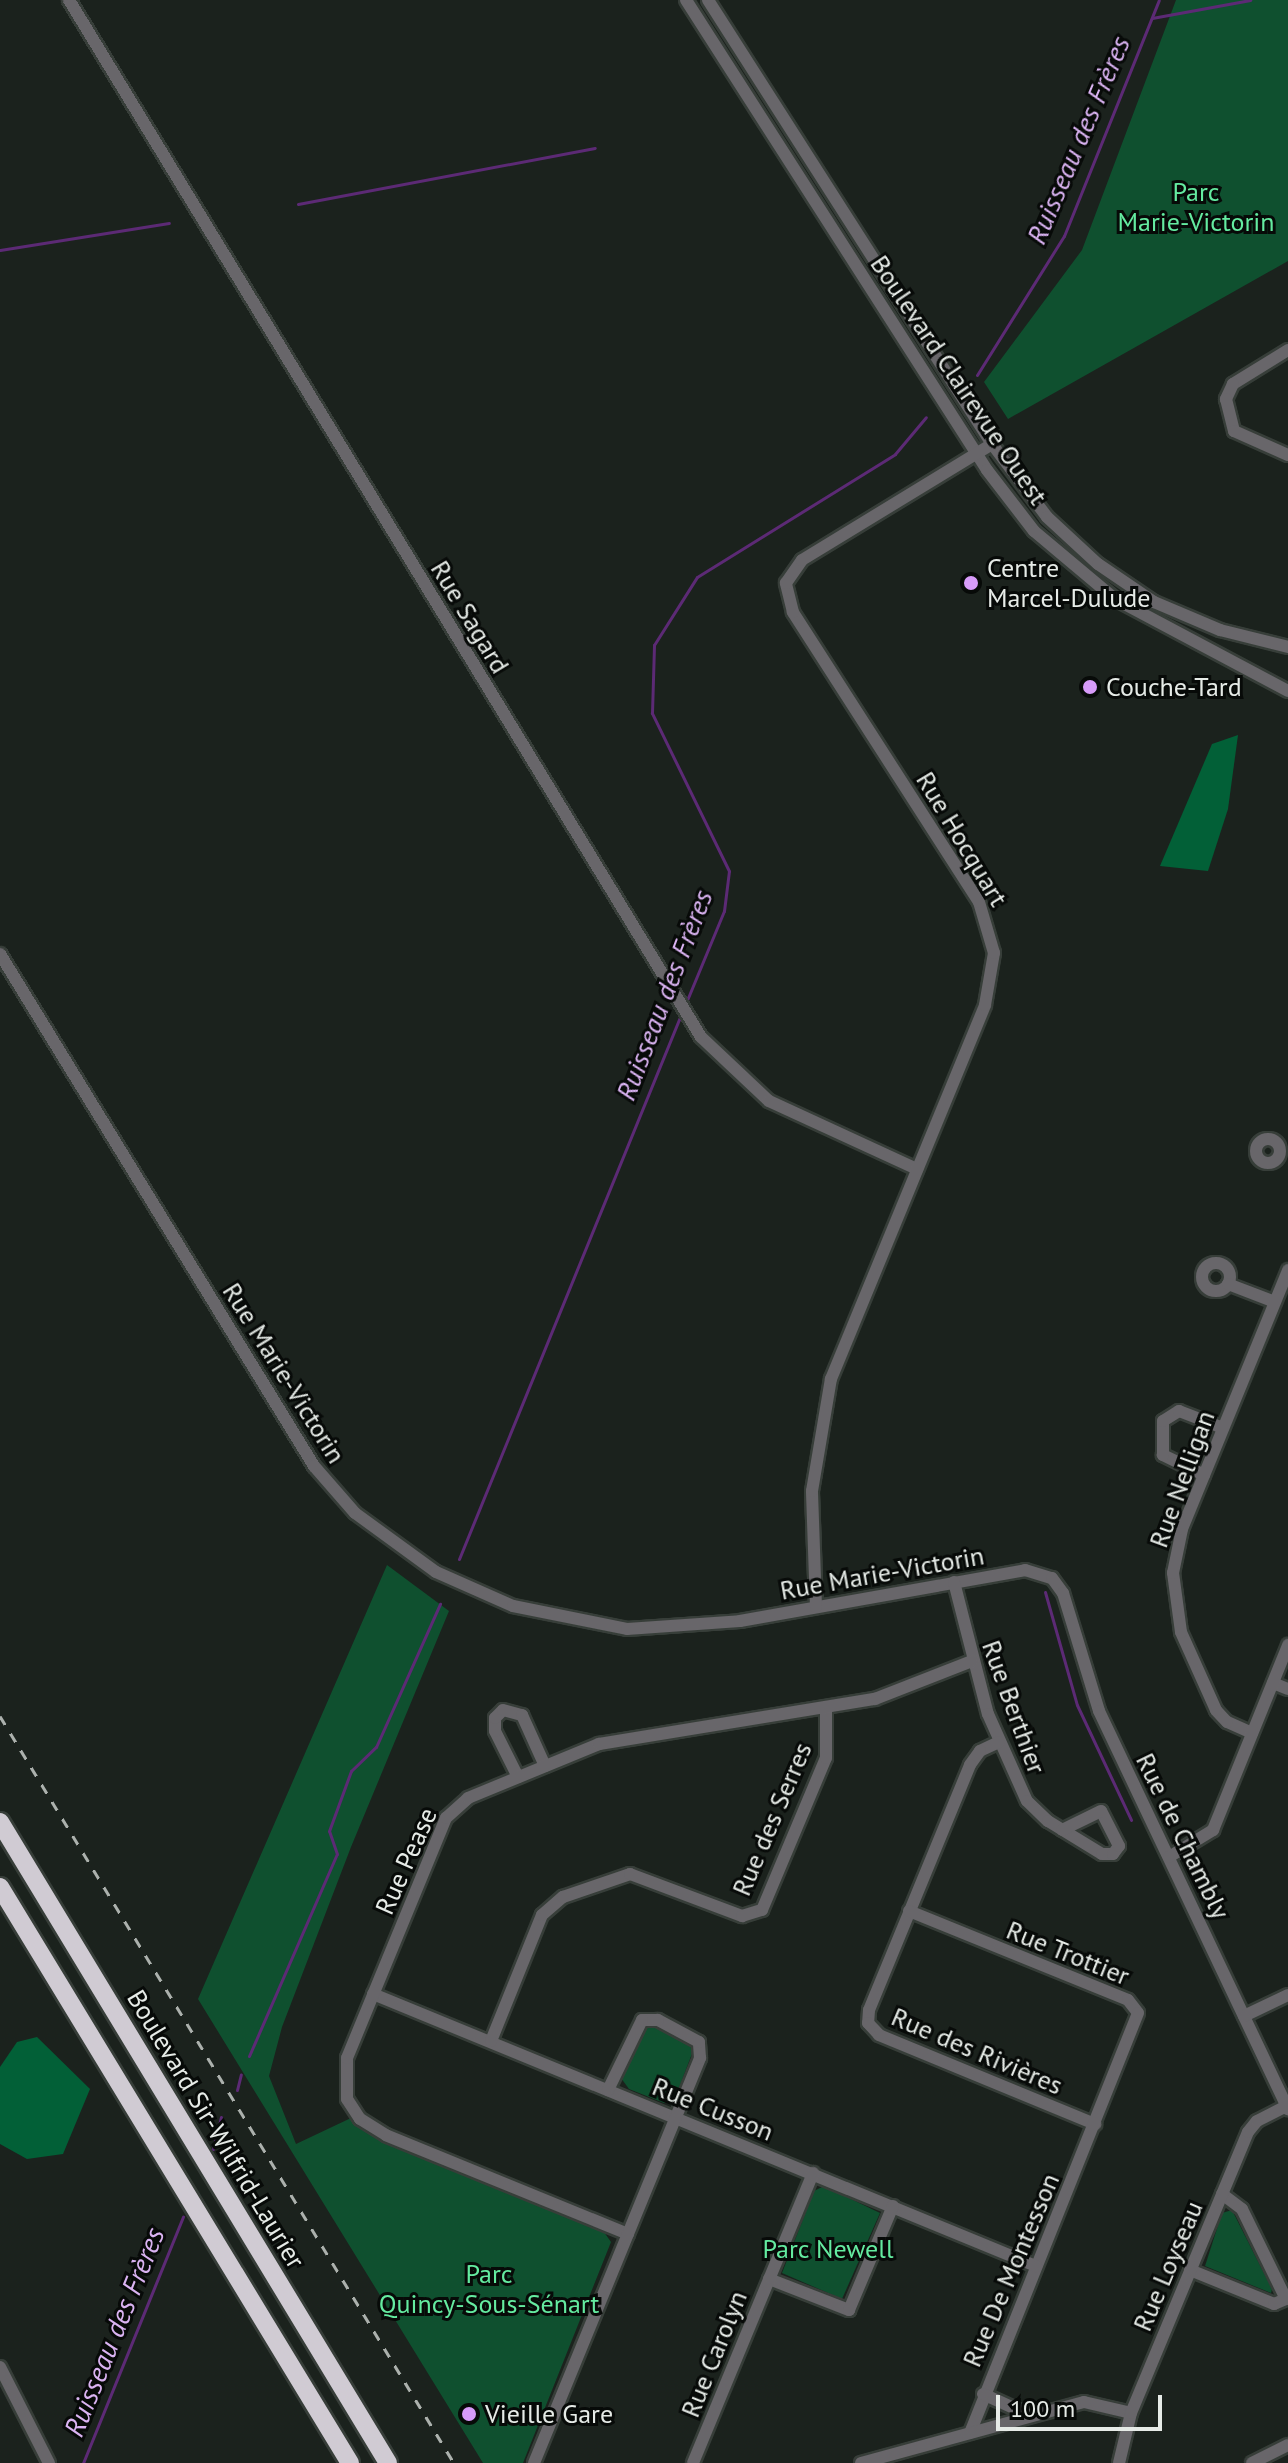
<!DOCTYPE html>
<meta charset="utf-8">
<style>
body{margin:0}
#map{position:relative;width:1288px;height:2463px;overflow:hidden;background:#1b221d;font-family:"PT Sans",sans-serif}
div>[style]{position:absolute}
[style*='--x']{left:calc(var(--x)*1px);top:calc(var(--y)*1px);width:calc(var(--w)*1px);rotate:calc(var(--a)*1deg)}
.green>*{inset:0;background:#0f502f}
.forest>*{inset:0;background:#026037}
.stream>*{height:3px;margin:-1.5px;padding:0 1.5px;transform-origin:1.5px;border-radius:1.5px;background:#5c2a75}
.roads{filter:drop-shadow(2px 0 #373e39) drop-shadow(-2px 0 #373e39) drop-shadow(0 2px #373e39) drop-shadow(0 -2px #373e39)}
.minor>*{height:12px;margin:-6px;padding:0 6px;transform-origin:6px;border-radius:6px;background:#68666a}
.minor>.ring{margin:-6px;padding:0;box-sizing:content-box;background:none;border:12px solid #68666a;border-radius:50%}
.highway>*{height:18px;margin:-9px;padding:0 9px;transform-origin:9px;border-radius:9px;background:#d0cbd3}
.rail>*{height:3px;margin-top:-1.5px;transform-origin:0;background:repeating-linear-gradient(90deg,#acb1ad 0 10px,transparent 0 20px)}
.dots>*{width:22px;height:22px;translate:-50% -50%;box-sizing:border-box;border:4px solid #070a08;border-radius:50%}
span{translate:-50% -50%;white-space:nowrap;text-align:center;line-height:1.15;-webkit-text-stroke:6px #070a08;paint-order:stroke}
.park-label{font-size:26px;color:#64eba0}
.street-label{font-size:26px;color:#e6ebe7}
.poi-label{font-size:26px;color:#e6ebe7}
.left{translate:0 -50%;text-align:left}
.water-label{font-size:28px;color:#dab3f2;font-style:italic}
.scale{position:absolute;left:996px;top:2395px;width:166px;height:36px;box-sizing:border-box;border:4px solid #e6ebe7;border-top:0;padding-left:10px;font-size:24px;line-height:28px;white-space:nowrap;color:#e6ebe7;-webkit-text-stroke:6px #070a08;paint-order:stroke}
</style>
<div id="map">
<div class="green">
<div style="clip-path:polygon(1176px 0,1288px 0,1288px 261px,1008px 419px,984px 382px,1082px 250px)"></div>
<div style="clip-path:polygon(387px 1565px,449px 1611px,351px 1847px,282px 2027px,269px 2076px,296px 2144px,351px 2118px,383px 2142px,604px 2232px,611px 2242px,523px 2463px,483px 2463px,198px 1999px)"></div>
<div style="clip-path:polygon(657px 2026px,686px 2039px,693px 2051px,676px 2096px,664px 2103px,629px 2089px,621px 2078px,644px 2028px)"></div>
<div style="clip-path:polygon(824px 2186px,880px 2213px,842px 2299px,782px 2273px,814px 2191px)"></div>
<div style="clip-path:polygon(1232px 2210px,1272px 2289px,1271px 2293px,1205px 2266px,1222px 2213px)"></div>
</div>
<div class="forest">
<div style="clip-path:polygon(1238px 735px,1228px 809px,1208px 871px,1160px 866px,1212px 744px)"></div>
<div style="clip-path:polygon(37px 2037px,90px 2089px,63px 2154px,27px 2159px,0 2144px,0 2067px,17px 2042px)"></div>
</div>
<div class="stream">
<div style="--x:1152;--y:18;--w:100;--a:-10.4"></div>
<div style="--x:298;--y:204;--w:302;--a:-10.7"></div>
<div style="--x:0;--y:250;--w:171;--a:-9.1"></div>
<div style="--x:977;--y:375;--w:164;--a:-58"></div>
<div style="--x:1064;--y:236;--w:254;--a:-68.1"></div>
<div style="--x:685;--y:1005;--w:102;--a:-67.5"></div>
<div style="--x:724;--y:911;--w:40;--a:-82.9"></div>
<div style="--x:729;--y:871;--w:176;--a:-116"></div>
<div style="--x:652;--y:713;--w:68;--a:-88.3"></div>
<div style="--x:654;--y:645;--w:80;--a:-57.7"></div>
<div style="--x:697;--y:577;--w:233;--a:-31.8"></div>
<div style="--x:895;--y:454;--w:48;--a:-50"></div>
<div style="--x:459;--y:1559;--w:591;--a:-67.82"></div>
<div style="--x:1045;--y:1592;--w:117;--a:74.2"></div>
<div style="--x:1077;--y:1705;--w:127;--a:64.8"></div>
<div style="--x:249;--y:2056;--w:220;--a:-66.5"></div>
<div style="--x:337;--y:1854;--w:24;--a:-109"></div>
<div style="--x:329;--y:1831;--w:64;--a:-69.9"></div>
<div style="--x:351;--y:1771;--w:35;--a:-44"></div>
<div style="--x:376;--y:1747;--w:157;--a:-65.9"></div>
<div style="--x:237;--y:2090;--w:16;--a:-76"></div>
<div style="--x:213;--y:2149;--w:33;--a:-76"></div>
<div style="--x:83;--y:2463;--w:266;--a:-67.9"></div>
</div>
<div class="roads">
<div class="minor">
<div style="--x:69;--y:0;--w:1214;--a:58.64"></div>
<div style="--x:701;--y:1037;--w:93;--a:43.3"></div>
<div style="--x:769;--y:1101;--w:163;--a:24.7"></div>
<div style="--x:686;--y:0;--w:558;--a:57.36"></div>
<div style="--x:987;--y:470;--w:77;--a:52.4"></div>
<div style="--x:1034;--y:531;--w:106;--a:40"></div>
<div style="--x:1115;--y:599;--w:196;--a:28"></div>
<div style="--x:708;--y:0;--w:527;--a:57.4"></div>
<div style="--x:992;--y:444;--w:91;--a:53"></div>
<div style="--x:1047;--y:517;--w:69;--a:42.7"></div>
<div style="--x:1098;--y:564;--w:68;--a:34.2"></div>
<div style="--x:1154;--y:602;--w:72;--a:23"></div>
<div style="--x:1220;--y:630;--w:70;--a:14"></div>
<div style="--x:1288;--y:350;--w:65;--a:148.3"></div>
<div style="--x:1233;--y:384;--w:17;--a:115"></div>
<div style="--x:1226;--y:399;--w:33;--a:76"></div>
<div style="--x:1234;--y:431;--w:59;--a:24"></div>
<div style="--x:0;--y:954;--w:601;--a:58.48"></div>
<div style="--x:314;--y:1466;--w:62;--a:48.9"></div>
<div style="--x:355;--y:1513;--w:100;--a:36.1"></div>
<div style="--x:436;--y:1572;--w:84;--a:23.8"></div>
<div style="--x:513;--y:1606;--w:116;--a:11.4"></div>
<div style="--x:627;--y:1629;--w:113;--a:-4"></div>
<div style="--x:740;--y:1621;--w:290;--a:-10.1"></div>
<div style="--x:1025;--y:1570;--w:28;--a:17"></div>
<div style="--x:1052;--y:1578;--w:19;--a:54"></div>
<div style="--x:1063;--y:1593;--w:123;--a:73"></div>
<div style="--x:1099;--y:1711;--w:441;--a:64.6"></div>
<div class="ring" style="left:1256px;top:1139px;width:12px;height:12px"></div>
<div class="ring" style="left:1202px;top:1263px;width:16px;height:16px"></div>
<div style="--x:1228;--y:1284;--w:50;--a:21"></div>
<div style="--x:1204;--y:1475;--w:46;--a:-154"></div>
<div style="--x:1163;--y:1455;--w:34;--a:-90"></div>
<div style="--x:1163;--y:1421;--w:19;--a:-32"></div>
<div style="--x:1179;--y:1411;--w:47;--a:21.1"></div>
<div style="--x:954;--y:1582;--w:136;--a:75.6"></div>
<div style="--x:988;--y:1714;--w:95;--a:65.9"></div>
<div style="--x:1027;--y:1801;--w:29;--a:44"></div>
<div style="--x:1048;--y:1821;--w:63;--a:31.4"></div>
<div style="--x:1102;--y:1854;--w:11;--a:0"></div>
<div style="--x:1113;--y:1854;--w:10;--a:-53"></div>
<div style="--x:1119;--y:1846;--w:39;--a:-117"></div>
<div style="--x:1101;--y:1811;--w:43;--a:154"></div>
<div style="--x:816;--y:1607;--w:116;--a:-92"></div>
<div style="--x:812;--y:1491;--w:114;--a:-80.4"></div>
<div style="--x:831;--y:1379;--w:404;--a:-67.6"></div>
<div style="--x:985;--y:1005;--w:53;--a:-80.2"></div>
<div style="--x:994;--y:953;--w:53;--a:-106.4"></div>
<div style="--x:979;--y:902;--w:345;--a:-122.7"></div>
<div style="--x:793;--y:612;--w:30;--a:-104"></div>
<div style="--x:786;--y:583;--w:28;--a:-55"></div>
<div style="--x:802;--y:560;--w:223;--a:-31.4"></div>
<div style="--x:1273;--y:1683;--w:16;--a:22"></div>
<div style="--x:1252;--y:1733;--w:27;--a:-156"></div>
<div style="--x:1227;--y:1722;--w:16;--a:-133"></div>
<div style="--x:1216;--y:1710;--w:85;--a:-114.2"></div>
<div style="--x:1181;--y:1632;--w:60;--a:-97.7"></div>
<div style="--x:1173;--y:1573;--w:45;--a:-78.4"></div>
<div style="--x:1182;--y:1529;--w:280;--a:-67.7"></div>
<div style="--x:999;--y:1742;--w:21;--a:155"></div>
<div style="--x:980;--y:1751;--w:17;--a:126"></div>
<div style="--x:970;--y:1765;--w:265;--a:112.4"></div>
<div style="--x:869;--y:2010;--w:13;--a:94"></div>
<div style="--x:868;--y:2023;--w:16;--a:47"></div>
<div style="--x:879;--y:2035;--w:234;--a:22.4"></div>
<div style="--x:518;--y:1777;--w:51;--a:-116.6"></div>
<div style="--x:495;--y:1731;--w:13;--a:-90"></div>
<div style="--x:495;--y:1718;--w:11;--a:-45"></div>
<div style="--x:503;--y:1710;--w:20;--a:15"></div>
<div style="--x:522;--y:1715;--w:56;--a:65.7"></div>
<div style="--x:1169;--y:1857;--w:52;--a:-31.5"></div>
<div style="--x:1213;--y:1830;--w:200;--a:-67.9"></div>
<div style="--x:909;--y:1911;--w:236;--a:22.1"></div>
<div style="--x:1128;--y:2000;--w:16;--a:52"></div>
<div style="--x:1138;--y:2013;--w:452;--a:111.8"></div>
<div style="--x:373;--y:1994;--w:717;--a:22.31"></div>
<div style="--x:1244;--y:2016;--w:49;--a:-25.5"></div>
<div style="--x:491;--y:2041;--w:136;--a:-68"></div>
<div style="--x:542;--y:1915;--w:28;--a:-41"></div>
<div style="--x:563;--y:1897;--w:71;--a:-18.9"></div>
<div style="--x:630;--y:1874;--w:120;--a:20.6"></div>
<div style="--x:742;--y:1916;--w:21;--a:-17"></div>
<div style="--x:762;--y:1910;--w:165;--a:-67.2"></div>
<div style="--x:826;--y:1758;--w:51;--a:-90"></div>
<div style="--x:628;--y:2234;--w:261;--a:-157.8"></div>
<div style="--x:386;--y:2135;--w:31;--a:-148"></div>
<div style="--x:360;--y:2119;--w:24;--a:-123"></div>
<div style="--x:347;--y:2099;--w:41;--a:-90"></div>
<div style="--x:347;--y:2058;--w:260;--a:-67.6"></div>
<div style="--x:446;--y:1818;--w:30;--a:-42"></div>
<div style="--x:468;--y:1798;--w:142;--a:-22.4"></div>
<div style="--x:599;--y:1744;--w:280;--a:-9.3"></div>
<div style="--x:875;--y:1699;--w:104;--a:-21.4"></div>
<div style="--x:1190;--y:2270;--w:91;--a:22"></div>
<div style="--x:1274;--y:2304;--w:13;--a:-23"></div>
<div style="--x:1286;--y:2299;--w:100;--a:-116.1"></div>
<div style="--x:1242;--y:2209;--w:25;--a:-143"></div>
<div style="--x:769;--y:2279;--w:86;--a:21.2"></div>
<div style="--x:849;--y:2310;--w:113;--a:-67.1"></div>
<div style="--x:0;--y:2367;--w:108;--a:63"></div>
<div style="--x:983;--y:2394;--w:53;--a:24.6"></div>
<div style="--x:534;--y:2463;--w:438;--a:-67.7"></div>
<div style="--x:700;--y:2058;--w:16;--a:-94"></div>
<div style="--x:699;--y:2042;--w:47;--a:-151.8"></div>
<div style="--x:658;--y:2020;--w:16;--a:180"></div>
<div style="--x:642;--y:2020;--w:78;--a:115.9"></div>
<div style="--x:693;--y:2463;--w:314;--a:-67.5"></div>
<div style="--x:861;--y:2463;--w:231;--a:-15.3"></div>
<div style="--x:1084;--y:2402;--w:48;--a:13.2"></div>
<div style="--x:1119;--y:2463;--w:51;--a:-76.5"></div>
<div style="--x:1131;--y:2413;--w:304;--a:-67.4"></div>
<div style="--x:1248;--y:2132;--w:14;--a:-51"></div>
<div style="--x:1257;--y:2121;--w:34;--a:-27"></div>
<div style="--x:1252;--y:2463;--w:40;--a:-26.6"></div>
</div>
<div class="highway">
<div style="--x:0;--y:1822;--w:749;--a:58.81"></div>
<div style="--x:0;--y:1887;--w:674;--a:58.72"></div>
</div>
</div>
<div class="rail">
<div style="--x:0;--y:1716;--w:874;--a:58.71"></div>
</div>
<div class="dots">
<div style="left:971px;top:583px;background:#d79bf9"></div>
<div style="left:1090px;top:687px;background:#d79bf9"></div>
<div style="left:469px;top:2414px;background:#d79bf9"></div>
</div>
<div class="park-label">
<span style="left:1196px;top:207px">Parc<br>Marie-Victorin</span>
<span style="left:828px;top:2249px">Parc Newell</span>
<span style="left:489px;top:2289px">Parc<br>Quincy-Sous-Sénart</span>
</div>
<div class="street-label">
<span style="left:959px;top:380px;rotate:56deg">Boulevard Clairevue Ouest</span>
<span style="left:470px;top:617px;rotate:59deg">Rue Sagard</span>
<span style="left:962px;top:839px;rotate:59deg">Rue Hocquart</span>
<span style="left:284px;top:1373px;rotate:58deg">Rue Marie-Victorin</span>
<span style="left:1182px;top:1479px;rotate:-70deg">Rue Nelligan</span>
<span style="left:882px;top:1573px;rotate:-10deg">Rue Marie-Victorin</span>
<span style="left:1014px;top:1707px;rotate:70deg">Rue Berthier</span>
<span style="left:772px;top:1819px;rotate:-67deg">Rue des Serres</span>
<span style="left:1183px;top:1836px;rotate:64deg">Rue de Chambly</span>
<span style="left:406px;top:1861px;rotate:-66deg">Rue Pease</span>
<span style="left:1068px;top:1953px;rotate:22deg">Rue Trottier</span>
<span style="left:977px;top:2051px;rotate:23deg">Rue des Rivières</span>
<span style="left:713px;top:2109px;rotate:22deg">Rue Cusson</span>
<span style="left:216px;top:2129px;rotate:59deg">Boulevard Sir-Wilfrid-Laurier</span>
<span style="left:1168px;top:2266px;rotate:-67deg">Rue Loyseau</span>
<span style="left:1011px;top:2270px;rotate:-67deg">Rue De Montesson</span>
<span style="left:714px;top:2354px;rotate:-68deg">Rue Carolyn</span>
</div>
<div class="poi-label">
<span class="left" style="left:987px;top:583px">Centre<br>Marcel-Dulude</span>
<span class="left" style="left:1106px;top:687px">Couche-Tard</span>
<span class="left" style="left:485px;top:2414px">Vieille Gare</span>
</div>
<div class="water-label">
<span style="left:1078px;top:140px;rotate:-67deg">Ruisseau des Frères</span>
<span style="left:664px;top:995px;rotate:-69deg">Ruisseau des Frères</span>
<span style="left:114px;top:2332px;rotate:-68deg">Ruisseau des Frères</span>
</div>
<div class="scale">100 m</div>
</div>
